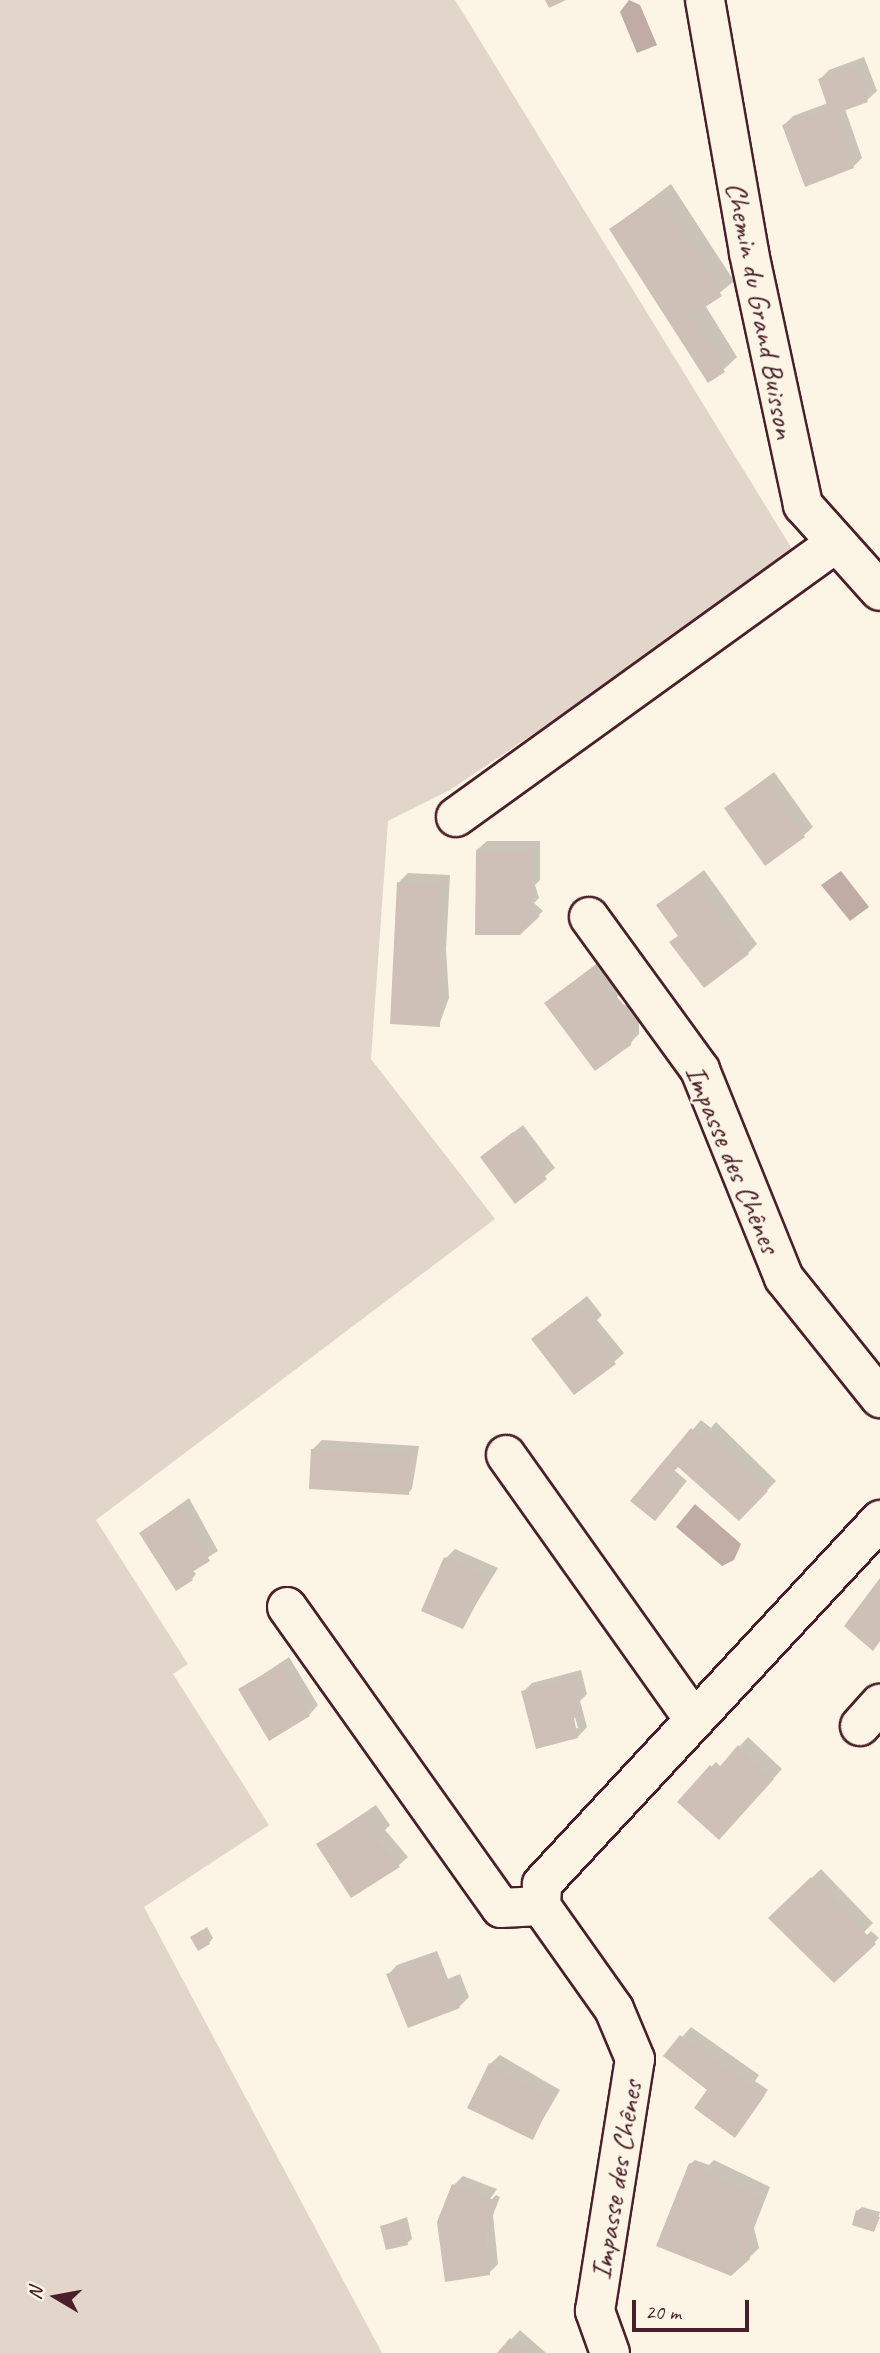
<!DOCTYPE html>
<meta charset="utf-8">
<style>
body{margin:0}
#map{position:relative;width:880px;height:2353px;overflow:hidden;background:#fcf5e5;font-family:Caveat,sans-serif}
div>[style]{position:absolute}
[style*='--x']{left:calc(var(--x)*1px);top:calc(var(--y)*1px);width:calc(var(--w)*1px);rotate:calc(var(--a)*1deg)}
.green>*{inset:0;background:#e2d5ca}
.water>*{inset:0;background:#c0aca5}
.shadow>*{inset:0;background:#0003}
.building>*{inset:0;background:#cfc0b7}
.roads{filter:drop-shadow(2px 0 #4a1f2b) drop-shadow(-2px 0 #4a1f2b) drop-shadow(0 2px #4a1f2b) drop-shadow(0 -2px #4a1f2b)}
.minor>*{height:38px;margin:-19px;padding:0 19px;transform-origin:19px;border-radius:19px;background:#fcf5e5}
span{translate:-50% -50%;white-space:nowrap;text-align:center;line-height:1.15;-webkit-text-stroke:5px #fcf5e5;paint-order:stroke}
.street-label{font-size:30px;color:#4a1f2b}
.north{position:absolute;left:21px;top:2262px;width:70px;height:70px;-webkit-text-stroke:5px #fcf5e5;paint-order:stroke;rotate:280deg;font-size:19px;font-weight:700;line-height:28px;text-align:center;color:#4a1f2b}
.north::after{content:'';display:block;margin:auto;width:24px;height:32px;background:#4a1f2b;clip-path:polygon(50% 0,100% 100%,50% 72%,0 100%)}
.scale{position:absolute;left:632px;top:2300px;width:117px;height:32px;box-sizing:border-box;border:4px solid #4a1f2b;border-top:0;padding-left:9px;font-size:21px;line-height:24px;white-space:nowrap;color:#4a1f2b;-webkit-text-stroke:5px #fcf5e5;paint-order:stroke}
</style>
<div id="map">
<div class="green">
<div style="clip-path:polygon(0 0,455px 0,797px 557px,450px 790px,388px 821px,371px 1059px,495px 1219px,96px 1520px,188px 1664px,173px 1674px,269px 1825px,144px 1907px,382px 2353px,0 2353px)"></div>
</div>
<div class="water">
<div style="clip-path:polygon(629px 0,640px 5px,657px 45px,637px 53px,620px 12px)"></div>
<div style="clip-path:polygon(841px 871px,869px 907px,850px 921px,821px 885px)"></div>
<div style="clip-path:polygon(695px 1504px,741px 1544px,734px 1560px,722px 1566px,676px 1527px)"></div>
</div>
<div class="shadow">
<div style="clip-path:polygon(864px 57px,877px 91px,867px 100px,845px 109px,862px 158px,853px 167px,784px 125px,793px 116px,828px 103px,820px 79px,829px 70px)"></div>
<div style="clip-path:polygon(671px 184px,734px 281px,705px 305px,737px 357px,723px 370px,611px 229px)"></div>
<div style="clip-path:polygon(774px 772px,813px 827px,803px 836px,726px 808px)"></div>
<div style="clip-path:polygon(487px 841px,540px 841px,540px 880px,535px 885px,539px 898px,534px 903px,543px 911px,519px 933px,477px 850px)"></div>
<div style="clip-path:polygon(704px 870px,757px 944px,748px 953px,679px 935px,658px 905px)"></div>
<div style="clip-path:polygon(408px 873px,450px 875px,446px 949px,449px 998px,439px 1025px,399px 882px)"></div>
<div style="clip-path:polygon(600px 961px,622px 992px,617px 997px,624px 1005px,633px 1006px,632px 1012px,639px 1013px,639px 1034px,630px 1043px,546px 1003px)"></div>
<div style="clip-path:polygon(523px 1125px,555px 1168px,515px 1201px,482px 1157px)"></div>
<div style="clip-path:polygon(587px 1296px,602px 1315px,597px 1320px,624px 1353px,614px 1362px,533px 1339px)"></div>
<div style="clip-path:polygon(701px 1420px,711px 1428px,716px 1422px,776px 1481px,739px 1519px,678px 1465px,674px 1470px,687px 1481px,655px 1519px,632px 1500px)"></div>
<div style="clip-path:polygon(322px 1440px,419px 1446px,412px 1489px,408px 1493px,313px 1449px)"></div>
<div style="clip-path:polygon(189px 1498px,218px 1551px,191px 1568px,196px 1574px,192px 1579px,141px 1533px)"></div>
<div style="clip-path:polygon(455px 1549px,498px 1568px,462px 1627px,446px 1558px)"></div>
<div style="clip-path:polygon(289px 1657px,318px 1705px,309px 1715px,240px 1690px)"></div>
<div style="clip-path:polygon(evenodd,581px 1670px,587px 1694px,580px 1701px,587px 1727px,578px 1737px,523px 1692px,532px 1683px,581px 1670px,572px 1706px,578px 1728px,574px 1729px,572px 1706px)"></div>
<div style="clip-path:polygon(748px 1737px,782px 1769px,728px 1829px,689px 1790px,716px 1762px,721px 1767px)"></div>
<div style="clip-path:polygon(376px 1805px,390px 1825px,385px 1830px,408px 1857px,398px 1866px,318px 1844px)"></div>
<div style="clip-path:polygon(821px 1869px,873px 1923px,825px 1972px,771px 1918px)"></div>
<div style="clip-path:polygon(207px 1927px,213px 1938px,209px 1943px,192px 1937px)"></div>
<div style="clip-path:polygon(871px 1931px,879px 1938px,834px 1981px,827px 1974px)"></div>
<div style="clip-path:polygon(437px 1951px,448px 1979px,460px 1974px,469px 1997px,460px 2006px,409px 2026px,388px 1975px,397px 1965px)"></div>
<div style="clip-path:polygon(691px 2027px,759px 2075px,755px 2081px,768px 2090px,739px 2131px,709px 2090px,665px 2056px)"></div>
<div style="clip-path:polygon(500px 2055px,560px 2090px,532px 2138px,490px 2064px)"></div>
<div style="clip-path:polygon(695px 2160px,709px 2165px,714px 2160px,770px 2187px,754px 2228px,759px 2248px,749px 2258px,690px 2164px)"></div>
<div style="clip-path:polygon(463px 2176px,497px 2189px,485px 2206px,496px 2195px,500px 2197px,493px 2215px,498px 2264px,489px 2273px,454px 2185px)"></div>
<div style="clip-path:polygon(862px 2207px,880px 2212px,874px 2230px,857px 2211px)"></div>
<div style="clip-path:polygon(407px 2217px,412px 2239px,407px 2243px,382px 2226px)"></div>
<div style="clip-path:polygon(520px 2330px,546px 2353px,499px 2353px)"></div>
</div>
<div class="building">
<div style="clip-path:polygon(545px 0,566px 0,549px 8px)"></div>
<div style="clip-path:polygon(855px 65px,868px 102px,835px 114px,854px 168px,805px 187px,782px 125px,828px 108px,818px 79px)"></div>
<div style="clip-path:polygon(657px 196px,722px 296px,690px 317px,725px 372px,708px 383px,609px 229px)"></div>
<div style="clip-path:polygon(764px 780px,805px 837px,765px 866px,724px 808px)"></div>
<div style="clip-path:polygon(476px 850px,532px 850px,531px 908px,540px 916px,520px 935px,475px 935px)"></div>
<div style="clip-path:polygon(694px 878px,749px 954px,704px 988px,669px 942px,678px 936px,656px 905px)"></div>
<div style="clip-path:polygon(397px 882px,441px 884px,440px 1027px,390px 1024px)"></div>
<div style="clip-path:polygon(590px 969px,624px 1015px,636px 1017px,631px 1045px,595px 1071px,544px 1003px)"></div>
<div style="clip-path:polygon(513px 1132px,547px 1179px,515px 1204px,480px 1157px)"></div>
<div style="clip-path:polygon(577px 1304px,594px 1325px,589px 1330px,616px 1364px,574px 1395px,531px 1339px)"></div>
<div style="clip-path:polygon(691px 1428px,700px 1436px,706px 1430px,768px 1491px,739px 1521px,678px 1467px,666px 1480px,679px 1491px,655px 1521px,630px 1501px)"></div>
<div style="clip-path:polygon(311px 1449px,410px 1454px,409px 1495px,309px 1489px)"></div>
<div style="clip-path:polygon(179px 1506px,210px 1561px,189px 1574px,193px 1580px,176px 1591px,139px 1533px)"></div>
<div style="clip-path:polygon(444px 1557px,490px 1577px,463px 1629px,421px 1611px)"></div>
<div style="clip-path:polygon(880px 1578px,880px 1641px,873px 1651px,844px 1626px)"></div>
<div style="clip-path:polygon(279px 1665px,310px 1716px,269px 1741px,238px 1689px)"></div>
<div style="clip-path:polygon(572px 1678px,582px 1716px,574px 1718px,578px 1738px,536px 1749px,521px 1691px)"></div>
<div style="clip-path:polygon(738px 1745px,774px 1779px,719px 1840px,677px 1802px,710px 1765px,716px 1771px)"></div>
<div style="clip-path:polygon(366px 1813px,381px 1836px,376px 1839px,400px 1867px,351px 1898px,316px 1844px)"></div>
<div style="clip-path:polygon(811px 1877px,876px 1944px,834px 1983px,768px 1918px)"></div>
<div style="clip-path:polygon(202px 1930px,210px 1944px,198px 1951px,190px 1937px)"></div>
<div style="clip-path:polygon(434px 1956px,460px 2008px,408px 2028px,386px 1974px)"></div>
<div style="clip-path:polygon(680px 2035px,765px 2095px,735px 2138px,694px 2108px,707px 2090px,663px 2056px)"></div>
<div style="clip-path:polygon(489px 2063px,552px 2099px,533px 2140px,467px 2108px)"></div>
<div style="clip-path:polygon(689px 2163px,762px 2197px,746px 2238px,750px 2259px,731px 2276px,656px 2246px)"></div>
<div style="clip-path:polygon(452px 2184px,497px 2201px,485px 2231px,490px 2275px,445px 2282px,437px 2222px)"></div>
<div style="clip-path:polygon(856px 2210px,880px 2217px,874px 2232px,852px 2225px)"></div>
<div style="clip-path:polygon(403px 2220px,408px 2245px,386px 2250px,380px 2226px)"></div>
<div style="clip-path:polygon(510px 2338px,527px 2353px,497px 2353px)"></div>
</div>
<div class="roads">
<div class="minor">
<div style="--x:705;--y:0;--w:257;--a:80.1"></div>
<div style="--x:749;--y:253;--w:258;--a:77.9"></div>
<div style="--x:803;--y:505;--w:115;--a:48.2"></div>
<div style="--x:456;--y:817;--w:468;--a:-35.8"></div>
<div style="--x:589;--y:917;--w:189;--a:54"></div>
<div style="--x:700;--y:1070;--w:224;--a:68"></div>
<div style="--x:784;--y:1278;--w:154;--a:51.3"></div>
<div style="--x:506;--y:1455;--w:325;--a:54.6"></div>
<div style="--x:287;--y:1607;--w:369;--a:54.6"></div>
<div style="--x:501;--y:1908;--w:40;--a:-2.9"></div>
<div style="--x:860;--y:1726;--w:30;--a:-48"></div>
<div style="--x:610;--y:2353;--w:45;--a:-109.7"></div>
<div style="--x:595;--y:2311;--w:255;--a:-81"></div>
<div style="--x:635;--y:2059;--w:54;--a:-112.8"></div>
<div style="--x:614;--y:2009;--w:126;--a:-125.3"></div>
<div style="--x:541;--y:1906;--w:22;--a:-87"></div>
<div style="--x:542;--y:1884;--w:497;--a:-47.1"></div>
</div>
</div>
<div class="street-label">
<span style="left:761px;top:310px;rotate:79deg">Chemin du Grand Buisson</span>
<span style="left:733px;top:1159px;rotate:67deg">Impasse des Chênes</span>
<span style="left:616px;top:2180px;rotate:-81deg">Impasse des Chênes</span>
</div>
<div class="north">N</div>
<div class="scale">20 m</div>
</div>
